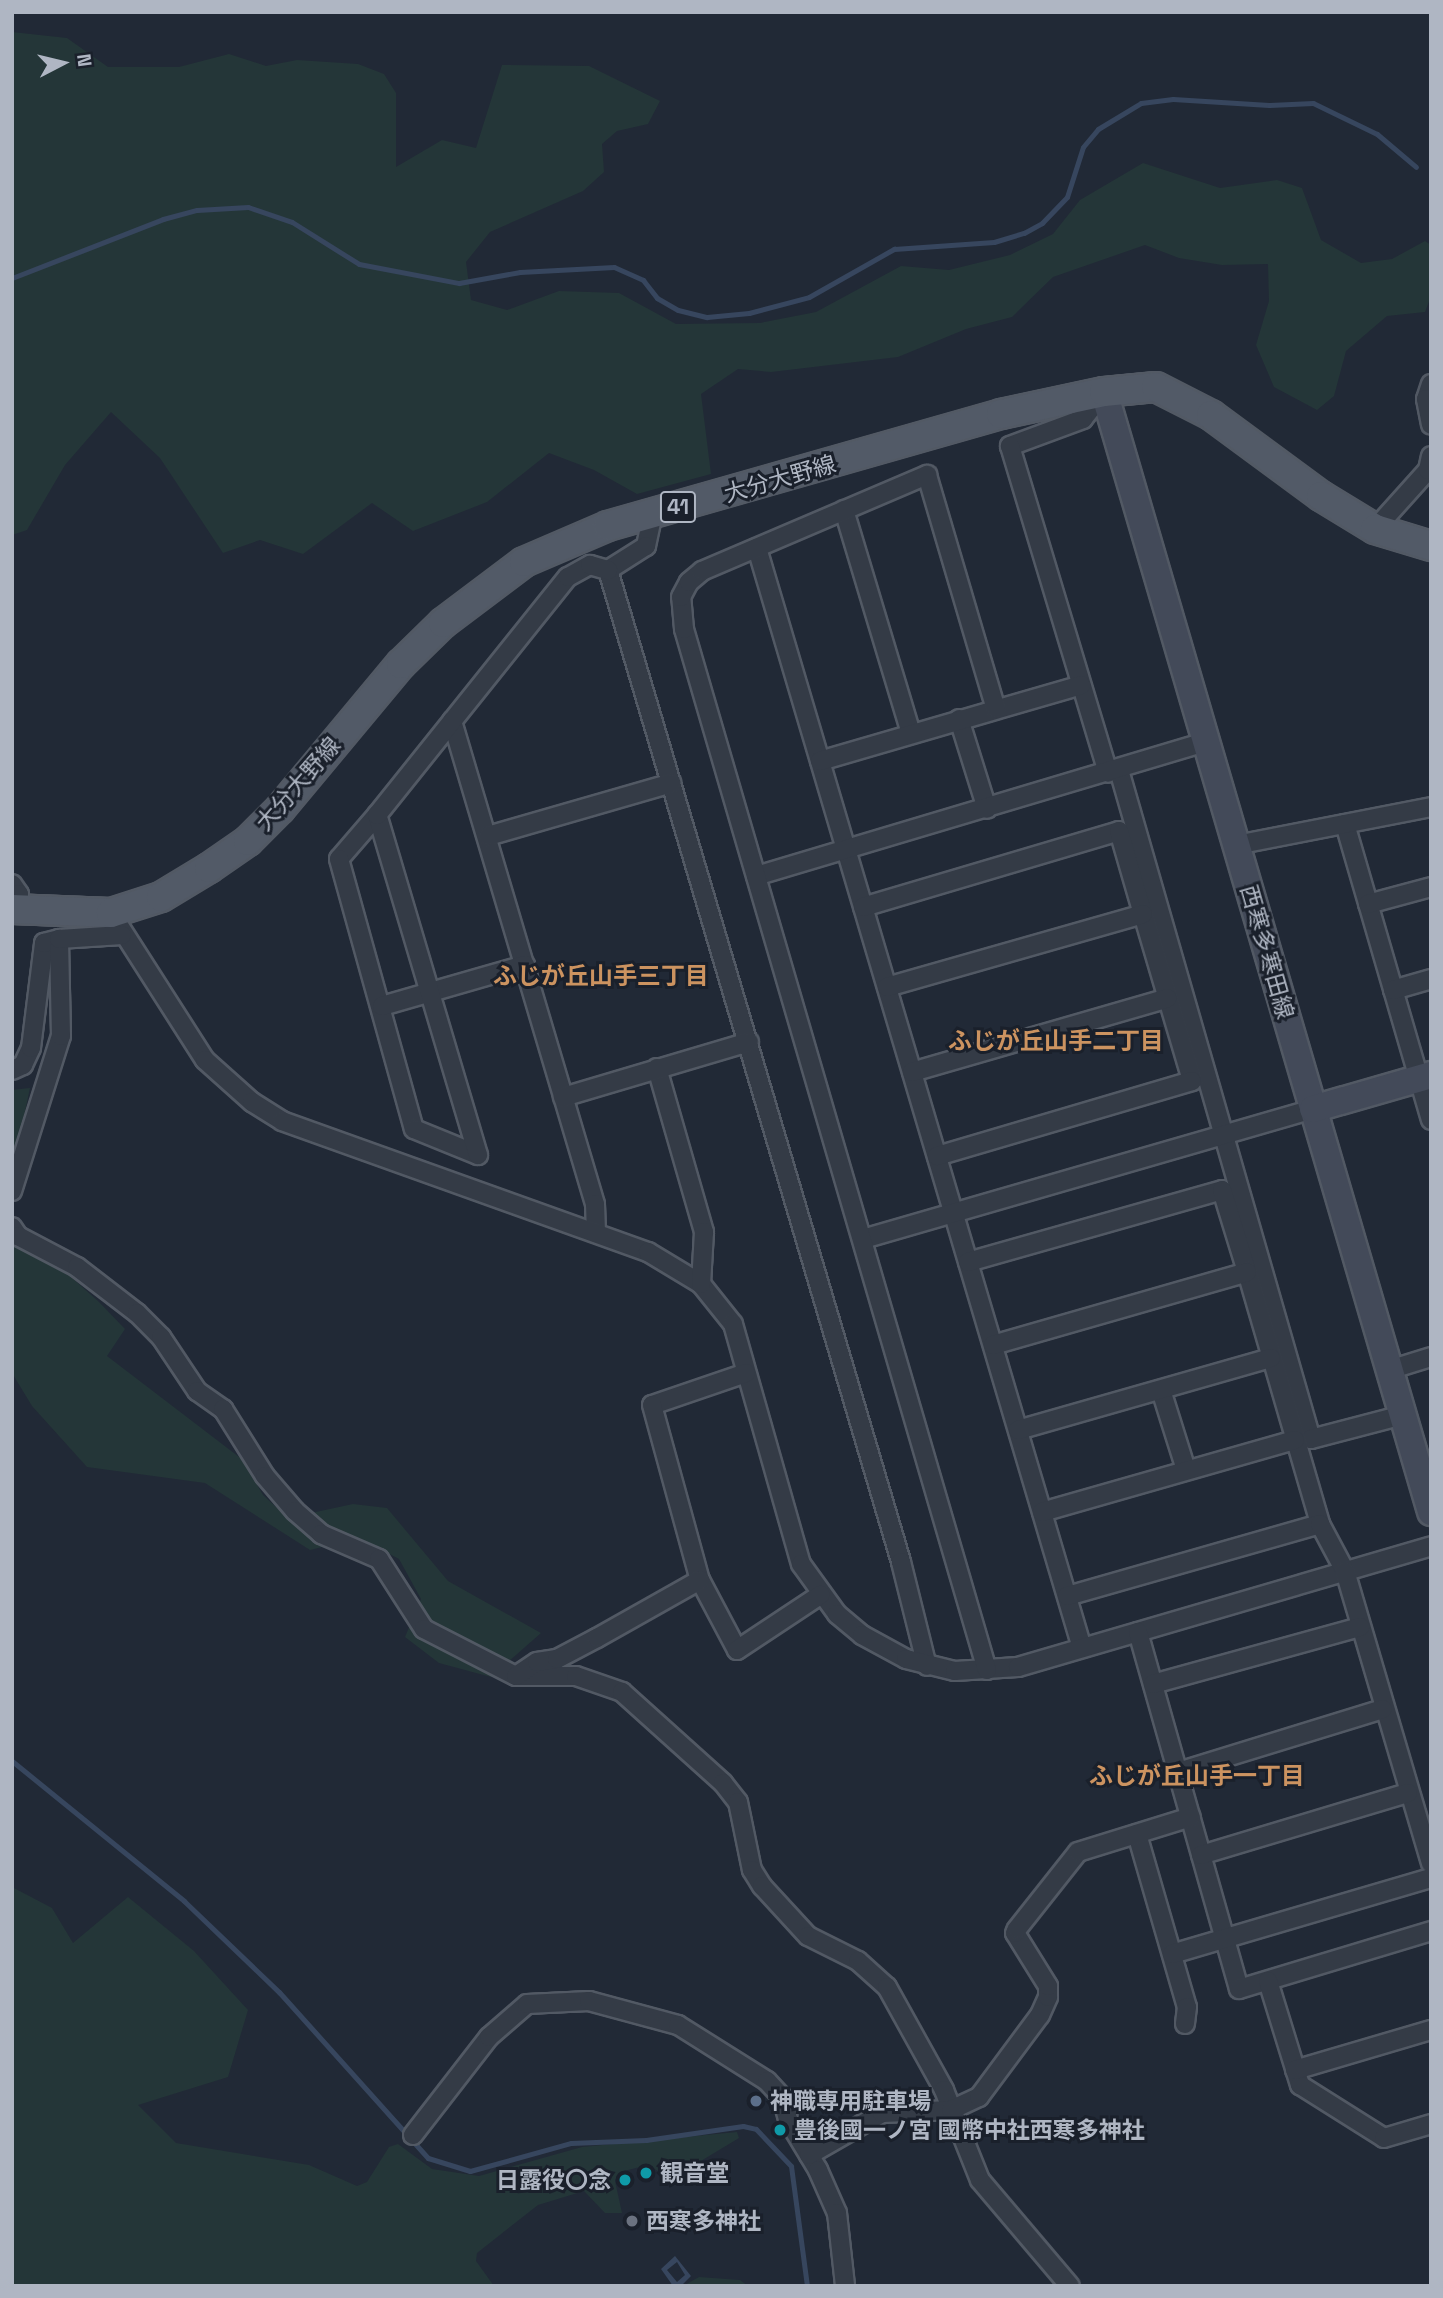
<!DOCTYPE html>
<meta charset="utf-8">
<style>
body{margin:0}
#map{position:relative;width:1443px;height:2298px;overflow:hidden;background:#212936;font-family:"Space Grotesk","Noto Sans JP",sans-serif}
div>[style]{position:absolute}
[style*='--x']{left:calc(var(--x)*1px);top:calc(var(--y)*1px);width:calc(var(--w)*1px);rotate:calc(var(--a)*1deg)}
.green>*{inset:0;background:#243638}
.water>*{inset:0;background:#37465e}
.stream>*{height:5px;margin:-2.5px;padding:0 2.5px;transform-origin:2.5px;border-radius:2.5px;background:#37465e}
.roads{filter:drop-shadow(2px 0 #525964) drop-shadow(-2px 0 #525964) drop-shadow(0 2px #525964) drop-shadow(0 -2px #525964)}
.street>*{height:18px;margin:-9px;padding:0 9px;transform-origin:9px;border-radius:9px;background:#343b46}
.secondary>*{height:26px;margin:-13px;padding:0 13px;transform-origin:13px;border-radius:13px;background:#434a59}
.primary>*{height:28px;margin:-14px;padding:0 14px;transform-origin:14px;border-radius:14px;background:#525a67}
.dots>*{width:19px;height:19px;translate:-50% -50%;box-sizing:border-box;border:4px solid #1a202b;border-radius:50%}
span{translate:-50% -50%;white-space:nowrap;text-align:center;line-height:1.15;-webkit-text-stroke:6px #1a202b;paint-order:stroke}
.shield-label span{padding:2px 5px;background:#1a202b;border:2px solid;border-radius:5px;-webkit-text-stroke-width:0}
.shield-label{font-size:21px;color:#afb6c3;font-weight:700}
.street-label{font-size:23px;color:#afb6c3}
.poi-label{font-size:23px;color:#afb6c3;font-weight:700}
.left{translate:0 -50%;text-align:left}
.right{translate:-100% -50%;text-align:right}
.neighbourhood-label{font-size:24px;color:#cc9360;font-weight:700}
.frame{position:absolute;inset:0;border:14px solid #afb6c3;pointer-events:none}
.north{position:absolute;left:28px;top:28px;width:70px;height:70px;-webkit-text-stroke:5px #1a202b;paint-order:stroke;rotate:83deg;font-size:19px;font-weight:700;line-height:28px;text-align:center;color:#afb6c3}
.north::after{content:'';display:block;margin:auto;width:24px;height:32px;background:#afb6c3;clip-path:polygon(50% 0,100% 100%,50% 72%,0 100%)}
</style>
<div id="map">
<div class="green">
<div style="clip-path:polygon(12px 32px,67px 38px,108px 67px,179px 67px,229px 54px,266px 66px,297px 60px,358px 64px,384px 74px,396px 93px,396px 167px,442px 140px,476px 148px,502px 65px,589px 66px,660px 101px,648px 124px,617px 131px,602px 144px,604px 172px,583px 191px,490px 232px,466px 262px,471px 300px,507px 310px,559px 291px,619px 293px,676px 324px,760px 323px,816px 312px,901px 266px,949px 270px,1010px 255px,1053px 234px,1080px 200px,1143px 163px,1220px 188px,1277px 180px,1302px 188px,1321px 240px,1361px 263px,1392px 259px,1425px 241px,1431px 245px,1431px 296px,1425px 312px,1387px 316px,1346px 351px,1334px 396px,1317px 410px,1274px 387px,1256px 345px,1269px 301px,1268px 264px,1222px 265px,1179px 258px,1145px 245px,1053px 277px,1012px 317px,966px 329px,898px 357px,771px 372px,738px 369px,701px 394px,711px 474px,637px 494px,594px 470px,549px 453px,487px 502px,413px 531px,372px 503px,303px 554px,260px 540px,223px 553px,160px 458px,111px 412px,65px 465px,27px 530px,12px 535px)"></div>
<div style="clip-path:polygon(30px 1088px,16px 1153px,12px 1160px,12px 1090px)"></div>
<div style="clip-path:polygon(12px 1244px,70px 1276px,99px 1302px,125px 1329px,107px 1356px,243px 1460px,263px 1495px,288px 1518px,353px 1504px,387px 1508px,448px 1581px,541px 1633px,491px 1677px,439px 1663px,405px 1637px,421px 1599px,399px 1559px,359px 1538px,310px 1550px,205px 1483px,87px 1467px,32px 1406px,12px 1373px)"></div>
<div style="clip-path:polygon(12px 1887px,52px 1908px,73px 1943px,128px 1897px,194px 1951px,248px 2010px,228px 2077px,138px 2105px,176px 2143px,309px 2165px,357px 2186px,367px 2182px,389px 2147px,398px 2144px,432px 2169px,479px 2176px,582px 2147px,737px 2132px,739px 2138px,671px 2179px,648px 2165px,620px 2172px,615px 2181px,622px 2213px,605px 2213px,584px 2191px,538px 2205px,477px 2253px,476px 2261px,494px 2286px,12px 2286px)"></div>
<div style="clip-path:polygon(699px 2277px,740px 2280px,748px 2286px,683px 2286px)"></div>
</div>
<div class="water">
<div style="clip-path:polygon(evenodd,675px 2256px,691px 2276px,681px 2286px,673px 2286px,661px 2269px,675px 2256px,677px 2262px,685px 2275px,677px 2282px,667px 2270px,677px 2262px)"></div>
</div>
<div class="stream">
<div style="--x:12;--y:278;--w:162;--a:-21.3"></div>
<div style="--x:163;--y:219;--w:35;--a:-15"></div>
<div style="--x:197;--y:210;--w:51;--a:-3.4"></div>
<div style="--x:248;--y:207;--w:46;--a:18.8"></div>
<div style="--x:292;--y:222;--w:79;--a:32.1"></div>
<div style="--x:359;--y:264;--w:102;--a:10.8"></div>
<div style="--x:459;--y:283;--w:62;--a:-10.2"></div>
<div style="--x:520;--y:272;--w:94;--a:-3"></div>
<div style="--x:614;--y:267;--w:32;--a:24"></div>
<div style="--x:643;--y:280;--w:23;--a:52"></div>
<div style="--x:657;--y:298;--w:24;--a:30"></div>
<div style="--x:678;--y:310;--w:30;--a:14"></div>
<div style="--x:707;--y:317;--w:42;--a:-5.4"></div>
<div style="--x:749;--y:313;--w:62;--a:-14.9"></div>
<div style="--x:809;--y:297;--w:98;--a:-29.5"></div>
<div style="--x:894;--y:249;--w:100;--a:-4"></div>
<div style="--x:994;--y:242;--w:31;--a:-17"></div>
<div style="--x:1024;--y:233;--w:21;--a:-29"></div>
<div style="--x:1042;--y:223;--w:36;--a:-46"></div>
<div style="--x:1067;--y:197;--w:52;--a:-72.3"></div>
<div style="--x:1083;--y:147;--w:23;--a:-50"></div>
<div style="--x:1098;--y:129;--w:50;--a:-31.2"></div>
<div style="--x:1141;--y:103;--w:32;--a:-7"></div>
<div style="--x:1173;--y:99;--w:96;--a:3.6"></div>
<div style="--x:1269;--y:105;--w:44;--a:-2.6"></div>
<div style="--x:1313;--y:103;--w:71;--a:25.8"></div>
<div style="--x:1377;--y:134;--w:51;--a:40.2"></div>
<div style="--x:12;--y:1761;--w:222;--a:39.1"></div>
<div style="--x:184;--y:1901;--w:132;--a:43.8"></div>
<div style="--x:279;--y:1992;--w:223;--a:48.1"></div>
<div style="--x:428;--y:2158;--w:44;--a:17.2"></div>
<div style="--x:470;--y:2171;--w:105;--a:-15.5"></div>
<div style="--x:571;--y:2143;--w:75;--a:-2.3"></div>
<div style="--x:646;--y:2140;--w:98;--a:-8.2"></div>
<div style="--x:743;--y:2126;--w:13;--a:13"></div>
<div style="--x:756;--y:2129;--w:51;--a:46.6"></div>
<div style="--x:791;--y:2166;--w:121;--a:82.4"></div>
</div>
<div class="roads">
<div class="street">
<div style="--x:1431;--y:384;--w:16;--a:108"></div>
<div style="--x:1426;--y:399;--w:26;--a:79"></div>
<div style="--x:1104;--y:392;--w:34;--a:128"></div>
<div style="--x:1083;--y:419;--w:78;--a:159.7"></div>
<div style="--x:1010;--y:446;--w:341;--a:73.3"></div>
<div style="--x:844;--y:510;--w:233;--a:73.3"></div>
<div style="--x:653;--y:513;--w:34;--a:102"></div>
<div style="--x:646;--y:546;--w:45;--a:147.7"></div>
<div style="--x:608;--y:570;--w:1034;--a:73.54"></div>
<div style="--x:901;--y:1562;--w:107;--a:76"></div>
<div style="--x:1375;--y:529;--w:79;--a:-48.1"></div>
<div style="--x:1428;--y:470;--w:14;--a:-78"></div>
<div style="--x:757;--y:548;--w:1147;--a:73.54"></div>
<div style="--x:959;--y:719;--w:94;--a:72.7"></div>
<div style="--x:452;--y:721;--w:504;--a:73.51"></div>
<div style="--x:595;--y:1204;--w:29;--a:88"></div>
<div style="--x:820;--y:761;--w:272;--a:-16.2"></div>
<div style="--x:1119;--y:770;--w:696;--a:73.99"></div>
<div style="--x:1311;--y:1439;--w:95;--a:-14.6"></div>
<div style="--x:377;--y:815;--w:58;--a:130.8"></div>
<div style="--x:339;--y:859;--w:280;--a:74.5"></div>
<div style="--x:414;--y:1129;--w:69;--a:22.1"></div>
<div style="--x:1345;--y:824;--w:308;--a:73.8"></div>
<div style="--x:488;--y:836;--w:191;--a:-16.1"></div>
<div style="--x:1236;--y:845;--w:199;--a:-11"></div>
<div style="--x:756;--y:876;--w:470;--a:-16.6"></div>
<div style="--x:12;--y:884;--w:12;--a:55"></div>
<div style="--x:19;--y:894;--w:16;--a:101"></div>
<div style="--x:1368;--y:904;--w:65;--a:-15.1"></div>
<div style="--x:863;--y:907;--w:267;--a:-16.5"></div>
<div style="--x:1119;--y:831;--w:86;--a:73.9"></div>
<div style="--x:1143;--y:914;--w:174;--a:73.6"></div>
<div style="--x:1192;--y:1081;--w:266;--a:163.6"></div>
<div style="--x:111;--y:913;--w:174;--a:57.4"></div>
<div style="--x:205;--y:1060;--w:63;--a:41.8"></div>
<div style="--x:252;--y:1102;--w:36;--a:32"></div>
<div style="--x:282;--y:1121;--w:389;--a:19.7"></div>
<div style="--x:648;--y:1252;--w:62;--a:31.1"></div>
<div style="--x:701;--y:1284;--w:51;--a:51.3"></div>
<div style="--x:733;--y:1324;--w:249;--a:74.2"></div>
<div style="--x:801;--y:1564;--w:62;--a:54.2"></div>
<div style="--x:837;--y:1614;--w:33;--a:40"></div>
<div style="--x:862;--y:1635;--w:50;--a:28.6"></div>
<div style="--x:906;--y:1659;--w:50;--a:13.8"></div>
<div style="--x:955;--y:1671;--w:63;--a:-3.6"></div>
<div style="--x:1018;--y:1667;--w:430;--a:-16.3"></div>
<div style="--x:887;--y:987;--w:266;--a:-15.9"></div>
<div style="--x:1393;--y:990;--w:40;--a:-16"></div>
<div style="--x:382;--y:1006;--w:149;--a:-16"></div>
<div style="--x:657;--y:1068;--w:171;--a:74"></div>
<div style="--x:704;--y:1232;--w:52;--a:93.3"></div>
<div style="--x:12;--y:1070;--w:12;--a:-24"></div>
<div style="--x:23;--y:1065;--w:19;--a:-65"></div>
<div style="--x:31;--y:1048;--w:106;--a:-82.9"></div>
<div style="--x:44;--y:943;--w:16;--a:-15"></div>
<div style="--x:912;--y:1072;--w:266;--a:-16.1"></div>
<div style="--x:563;--y:1097;--w:194;--a:-16.5"></div>
<div style="--x:478;--y:1155;--w:355;--a:-106.5"></div>
<div style="--x:377;--y:815;--w:305;--a:-51.3"></div>
<div style="--x:568;--y:577;--w:25;--a:-29"></div>
<div style="--x:590;--y:565;--w:19;--a:16"></div>
<div style="--x:12;--y:1191;--w:163;--a:-72.5"></div>
<div style="--x:61;--y:1036;--w:97;--a:-91.2"></div>
<div style="--x:59;--y:939;--w:63;--a:-3.6"></div>
<div style="--x:12;--y:1227;--w:11;--a:56"></div>
<div style="--x:18;--y:1236;--w:67;--a:27.7"></div>
<div style="--x:77;--y:1267;--w:76;--a:37.5"></div>
<div style="--x:137;--y:1313;--w:34;--a:45"></div>
<div style="--x:161;--y:1337;--w:65;--a:56.3"></div>
<div style="--x:197;--y:1391;--w:32;--a:35"></div>
<div style="--x:223;--y:1409;--w:79;--a:57.9"></div>
<div style="--x:265;--y:1476;--w:46;--a:49.4"></div>
<div style="--x:295;--y:1511;--w:35;--a:41"></div>
<div style="--x:321;--y:1534;--w:63;--a:23.3"></div>
<div style="--x:379;--y:1559;--w:83;--a:57.3"></div>
<div style="--x:424;--y:1629;--w:103;--a:27.1"></div>
<div style="--x:516;--y:1676;--w:60;--a:0"></div>
<div style="--x:576;--y:1676;--w:49;--a:19.2"></div>
<div style="--x:622;--y:1692;--w:136;--a:42"></div>
<div style="--x:723;--y:1783;--w:24;--a:52"></div>
<div style="--x:738;--y:1802;--w:69;--a:78.4"></div>
<div style="--x:752;--y:1870;--w:19;--a:58"></div>
<div style="--x:762;--y:1886;--w:68;--a:47.4"></div>
<div style="--x:808;--y:1936;--w:56;--a:26.6"></div>
<div style="--x:858;--y:1961;--w:39;--a:42"></div>
<div style="--x:887;--y:1987;--w:118;--a:61"></div>
<div style="--x:944;--y:2090;--w:97;--a:68.2"></div>
<div style="--x:980;--y:2180;--w:139;--a:49.7"></div>
<div style="--x:863;--y:1239;--w:468;--a:-16.1"></div>
<div style="--x:968;--y:1262;--w:264;--a:-15.8"></div>
<div style="--x:1222;--y:1190;--w:86;--a:73"></div>
<div style="--x:1247;--y:1272;--w:262;--a:73.8"></div>
<div style="--x:1320;--y:1524;--w:263;--a:164.1"></div>
<div style="--x:993;--y:1345;--w:264;--a:-16"></div>
<div style="--x:1389;--y:1370;--w:44;--a:-17.2"></div>
<div style="--x:746;--y:1373;--w:99;--a:161.2"></div>
<div style="--x:652;--y:1405;--w:181;--a:74.7"></div>
<div style="--x:700;--y:1580;--w:79;--a:62.1"></div>
<div style="--x:737;--y:1650;--w:100;--a:-33.5"></div>
<div style="--x:1161;--y:1390;--w:84;--a:72.6"></div>
<div style="--x:1018;--y:1430;--w:263;--a:-15.9"></div>
<div style="--x:1042;--y:1512;--w:263;--a:-15.9"></div>
<div style="--x:1320;--y:1524;--w:53;--a:62"></div>
<div style="--x:1345;--y:1571;--w:305;--a:73.6"></div>
<div style="--x:1138;--y:1632;--w:371;--a:74.2"></div>
<div style="--x:1239;--y:1989;--w:201;--a:-16.8"></div>
<div style="--x:987;--y:1670;--w:1084;--a:-106.23"></div>
<div style="--x:684;--y:629;--w:32;--a:-95"></div>
<div style="--x:681;--y:597;--w:17;--a:-62"></div>
<div style="--x:689;--y:582;--w:17;--a:-40"></div>
<div style="--x:702;--y:571;--w:245;--a:-23.1"></div>
<div style="--x:927;--y:475;--w:244;--a:73.6"></div>
<div style="--x:516;--y:1676;--w:25;--a:-34"></div>
<div style="--x:537;--y:1662;--w:20;--a:-9"></div>
<div style="--x:557;--y:1659;--w:45;--a:-27.7"></div>
<div style="--x:597;--y:1638;--w:118;--a:-29.4"></div>
<div style="--x:1153;--y:1684;--w:215;--a:-15.4"></div>
<div style="--x:1178;--y:1772;--w:214;--a:-17.1"></div>
<div style="--x:1137;--y:1834;--w:180;--a:73.9"></div>
<div style="--x:1187;--y:2007;--w:17;--a:97"></div>
<div style="--x:1201;--y:1855;--w:216;--a:-16.7"></div>
<div style="--x:1172;--y:1954;--w:270;--a:-16.4"></div>
<div style="--x:1268;--y:1981;--w:109;--a:72.9"></div>
<div style="--x:1300;--y:2085;--w:99;--a:32.2"></div>
<div style="--x:1384;--y:2138;--w:49;--a:-16.6"></div>
<div style="--x:1295;--y:2070;--w:142;--a:-16.4"></div>
<div style="--x:413;--y:2135;--w:124;--a:-52.2"></div>
<div style="--x:489;--y:2037;--w:50;--a:-41"></div>
<div style="--x:527;--y:2004;--w:62;--a:-2.8"></div>
<div style="--x:589;--y:2001;--w:92;--a:15.1"></div>
<div style="--x:678;--y:2025;--w:105;--a:32.2"></div>
<div style="--x:767;--y:2081;--w:22;--a:47"></div>
<div style="--x:782;--y:2097;--w:24;--a:75"></div>
<div style="--x:788;--y:2120;--w:58;--a:59"></div>
<div style="--x:818;--y:2170;--w:47;--a:66.2"></div>
<div style="--x:837;--y:2213;--w:73;--a:83.7"></div>
<div style="--x:809;--y:2155;--w:84;--a:-29.9"></div>
<div style="--x:882;--y:2113;--w:69;--a:-2.5"></div>
<div style="--x:951;--y:2110;--w:31;--a:-25"></div>
<div style="--x:979;--y:2097;--w:102;--a:-53.4"></div>
<div style="--x:1040;--y:2015;--w:20;--a:-66"></div>
<div style="--x:1048;--y:1997;--w:11;--a:-90"></div>
<div style="--x:1048;--y:1986;--w:62;--a:-121.9"></div>
<div style="--x:1015;--y:1933;--w:4;--a:-63"></div>
<div style="--x:1017;--y:1929;--w:98;--a:-51.6"></div>
<div style="--x:1078;--y:1852;--w:118;--a:-17.2"></div>
</div>
<div class="secondary">
<div style="--x:1104;--y:392;--w:1167;--a:73.72"></div>
<div style="--x:1313;--y:1109;--w:123;--a:-16.1"></div>
</div>
<div class="primary">
<div style="--x:12;--y:909;--w:99;--a:2.3"></div>
<div style="--x:111;--y:913;--w:52;--a:-17.7"></div>
<div style="--x:161;--y:897;--w:56;--a:-31.1"></div>
<div style="--x:209;--y:868;--w:47;--a:-34.7"></div>
<div style="--x:248;--y:841;--w:45;--a:-45"></div>
<div style="--x:280;--y:809;--w:189;--a:-50.2"></div>
<div style="--x:401;--y:664;--w:59;--a:-44.3"></div>
<div style="--x:443;--y:623;--w:101;--a:-37"></div>
<div style="--x:524;--y:562;--w:91;--a:-23.2"></div>
<div style="--x:608;--y:526;--w:409;--a:-15.9"></div>
<div style="--x:1001;--y:414;--w:105;--a:-12.1"></div>
<div style="--x:1104;--y:392;--w:52;--a:-5.5"></div>
<div style="--x:1156;--y:387;--w:62;--a:27"></div>
<div style="--x:1211;--y:415;--w:137;--a:36.4"></div>
<div style="--x:1321;--y:496;--w:63;--a:31.4"></div>
<div style="--x:1375;--y:529;--w:59;--a:16.9"></div>
</div>
</div>
<div class="dots">
<div style="left:756px;top:2101px;background:#5c6f8a"></div>
<div style="left:780px;top:2130px;background:#0f9aa8"></div>
<div style="left:646px;top:2173px;background:#0f9aa8"></div>
<div style="left:625px;top:2180px;background:#0f9aa8"></div>
<div style="left:632px;top:2221px;background:#6b7280"></div>
</div>
<div class="shield-label">
<span style="left:678px;top:507px">41</span>
</div>
<div class="street-label">
<span style="left:780px;top:479px;rotate:-16deg">大分大野線</span>
<span style="left:298px;top:784px;rotate:-49deg">大分大野線</span>
<span style="left:1267px;top:952px;rotate:74deg">西寒多寒田線</span>
</div>
<div class="poi-label">
<span class="left" style="left:770px;top:2101px">神職専用駐車場</span>
<span class="left" style="left:794px;top:2130px">豊後國一ノ宮 國幣中社西寒多神社</span>
<span class="left" style="left:660px;top:2173px">観音堂</span>
<span class="right" style="left:611px;top:2180px">日露役〇念</span>
<span class="left" style="left:646px;top:2221px">西寒多神社</span>
</div>
<div class="neighbourhood-label">
<span style="left:601px;top:976px">ふじが丘山手三丁目</span>
<span style="left:1056px;top:1041px">ふじが丘山手二丁目</span>
<span style="left:1197px;top:1776px">ふじが丘山手一丁目</span>
</div>
<div class="frame"></div>
<div class="north">N</div>
</div>
